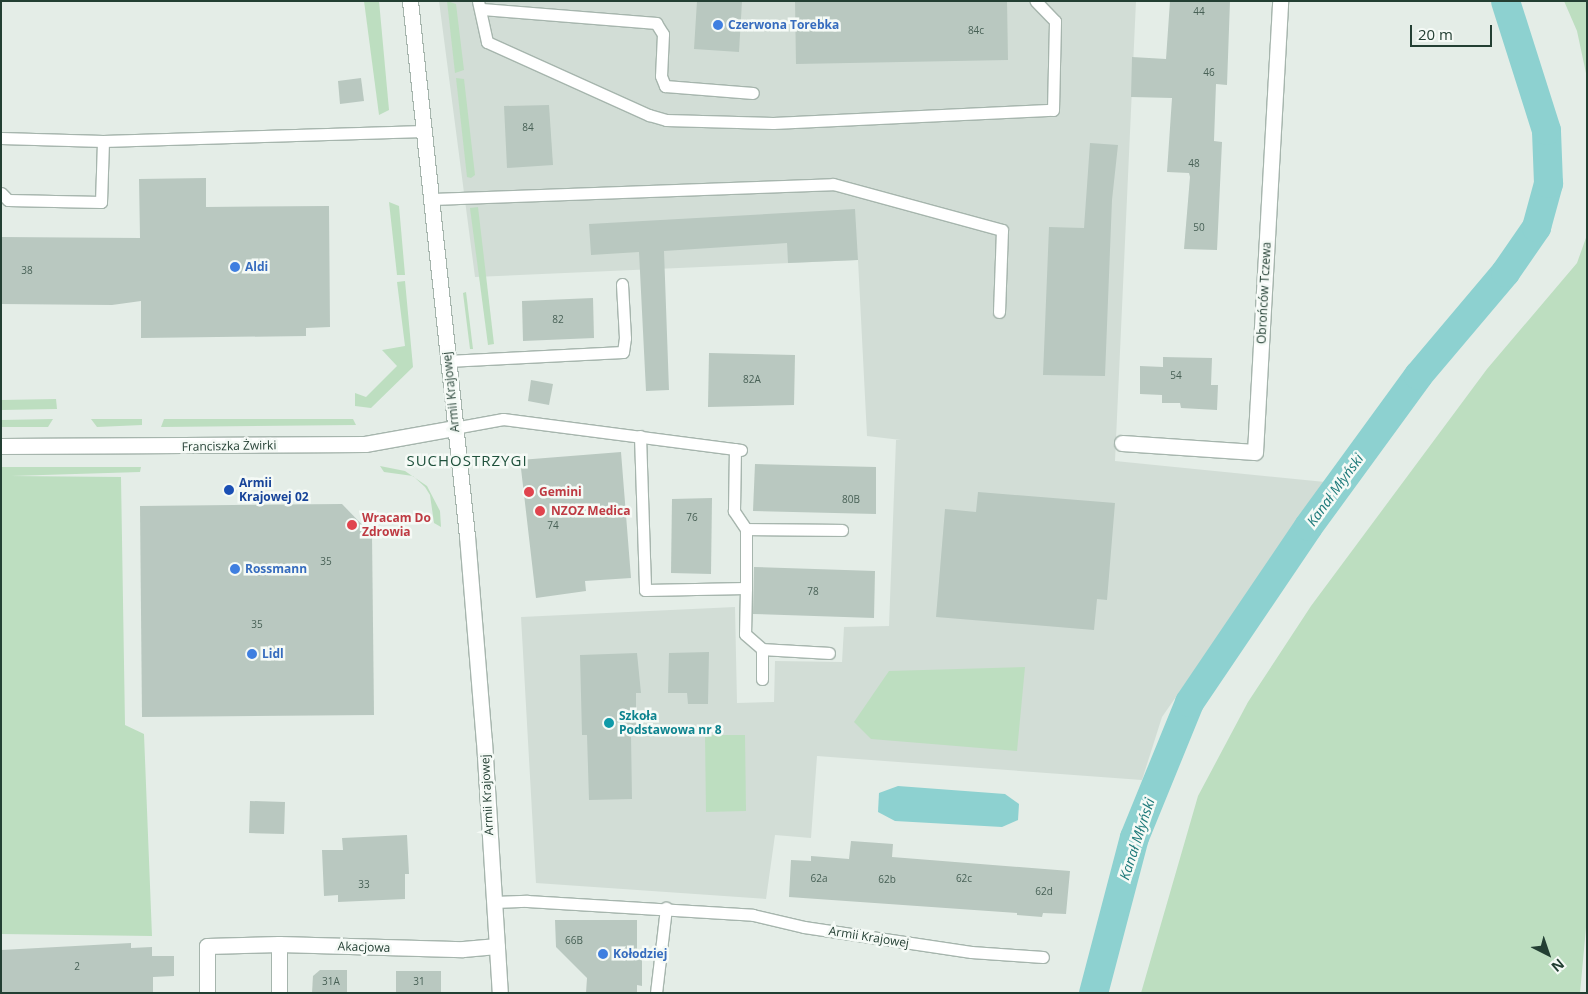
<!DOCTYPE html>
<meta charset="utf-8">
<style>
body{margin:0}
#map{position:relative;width:1588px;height:994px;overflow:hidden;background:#e4ede7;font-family:"Open Sans",sans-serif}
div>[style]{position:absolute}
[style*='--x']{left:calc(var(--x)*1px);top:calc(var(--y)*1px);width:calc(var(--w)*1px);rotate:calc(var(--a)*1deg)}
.built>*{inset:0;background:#d2ddd6}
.green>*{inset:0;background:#bddec0}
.water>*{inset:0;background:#8dd1d0}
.canal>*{height:29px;margin:-14.5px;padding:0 14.5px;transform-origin:14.5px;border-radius:14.5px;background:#8dd1d0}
.building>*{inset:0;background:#b9c8c0}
.roads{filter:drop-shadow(1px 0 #a6b5ad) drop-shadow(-1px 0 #a6b5ad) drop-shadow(0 1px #a6b5ad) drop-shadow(0 -1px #a6b5ad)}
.service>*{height:11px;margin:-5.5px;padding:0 5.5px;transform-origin:5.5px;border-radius:5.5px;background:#fff}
.minor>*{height:15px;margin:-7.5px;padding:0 7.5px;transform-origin:7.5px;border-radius:7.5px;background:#fff}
.tertiary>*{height:15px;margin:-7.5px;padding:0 7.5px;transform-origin:7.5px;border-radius:7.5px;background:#fff}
.dots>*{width:14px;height:14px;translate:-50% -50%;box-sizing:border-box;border:2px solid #f5faf6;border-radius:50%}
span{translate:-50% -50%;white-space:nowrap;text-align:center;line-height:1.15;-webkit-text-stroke:5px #f5faf6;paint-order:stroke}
.number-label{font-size:10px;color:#486156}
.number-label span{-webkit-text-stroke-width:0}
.shop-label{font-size:12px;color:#366cbe;font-weight:700}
.left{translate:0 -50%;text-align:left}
.street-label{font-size:12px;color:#233f33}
.transit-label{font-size:12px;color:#164399;font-weight:700}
.health-label{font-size:12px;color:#be3a42;font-weight:700}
.culture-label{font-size:12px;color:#0d838f;font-weight:700}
.water-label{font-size:14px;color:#1e7a7a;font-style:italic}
.quarter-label{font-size:15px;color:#1f513c;letter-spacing:1px}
.frame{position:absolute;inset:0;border:2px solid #233f33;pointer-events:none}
.north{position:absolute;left:1523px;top:929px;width:50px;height:50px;-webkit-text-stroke:4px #f5faf6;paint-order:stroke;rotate:139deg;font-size:14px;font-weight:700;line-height:20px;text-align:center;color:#233f33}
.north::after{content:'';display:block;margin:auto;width:18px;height:22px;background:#233f33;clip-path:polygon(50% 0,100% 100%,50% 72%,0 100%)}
.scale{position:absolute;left:1410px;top:25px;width:82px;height:22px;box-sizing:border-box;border:2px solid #233f33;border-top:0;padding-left:6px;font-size:15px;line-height:18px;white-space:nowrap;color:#233f33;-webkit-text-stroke:4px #f5faf6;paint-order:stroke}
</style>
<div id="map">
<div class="built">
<div style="clip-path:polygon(439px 1px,1136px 1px,1115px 461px,1325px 482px,1162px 717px,1142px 780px,817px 756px,811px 838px,775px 835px,766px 899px,536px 883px,521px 617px,735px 607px,737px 703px,774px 702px,775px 661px,842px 662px,844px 627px,889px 626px,896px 440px,901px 440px,867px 436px,858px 260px,475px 277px)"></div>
</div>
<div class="green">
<div style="clip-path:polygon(364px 1px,379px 1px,389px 110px,379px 115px)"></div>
<div style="clip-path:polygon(447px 1px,456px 4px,464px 70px,455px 73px)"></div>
<div style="clip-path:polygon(1564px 1px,1587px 1px,1587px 78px,1577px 31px)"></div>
<div style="clip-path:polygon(456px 78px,464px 79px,475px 175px,471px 178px,467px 177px)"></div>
<div style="clip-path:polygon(389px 202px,399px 206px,405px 275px,397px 275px)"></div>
<div style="clip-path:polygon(478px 207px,494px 344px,488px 345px,470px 208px)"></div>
<div style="clip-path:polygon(1587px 235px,1587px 917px,1580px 993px,1141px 993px,1198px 796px,1248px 702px,1311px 606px,1487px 369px,1577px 263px)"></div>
<div style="clip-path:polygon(405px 281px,413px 367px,371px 408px,355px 406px,355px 393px,366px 397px,397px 366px,382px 350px,405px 346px,397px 282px)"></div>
<div style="clip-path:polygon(466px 292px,473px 349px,470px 349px,463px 293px)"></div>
<div style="clip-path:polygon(56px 399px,57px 409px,1px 410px,1px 400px)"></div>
<div style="clip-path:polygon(53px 419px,48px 427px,1px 427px,1px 420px)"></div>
<div style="clip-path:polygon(91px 419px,142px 419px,142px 425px,97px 427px)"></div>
<div style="clip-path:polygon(164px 419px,353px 419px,356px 425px,161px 427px)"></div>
<div style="clip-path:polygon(380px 466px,405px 471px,427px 486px,440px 511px,441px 527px,434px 523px,430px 495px,425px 487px,413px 476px,384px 472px)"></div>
<div style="clip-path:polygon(1px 467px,141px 467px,140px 472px,11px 476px,121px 477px,125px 725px,144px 734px,152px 936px,1px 934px)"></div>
<div style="clip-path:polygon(1025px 667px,1017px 751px,871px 739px,854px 722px,889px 671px)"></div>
<div style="clip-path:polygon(705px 735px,745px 735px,746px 811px,706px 812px)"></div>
</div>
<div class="water">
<div style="clip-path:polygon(898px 786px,1005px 794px,1019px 804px,1018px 820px,1002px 827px,895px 821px,878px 812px,879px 793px)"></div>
</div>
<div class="canal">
<div style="--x:1093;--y:993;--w:161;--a:-75.3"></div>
<div style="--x:1134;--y:837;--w:146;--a:-67.8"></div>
<div style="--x:1189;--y:702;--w:212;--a:-55.9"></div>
<div style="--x:1308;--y:526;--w:187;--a:-53.9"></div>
<div style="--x:1418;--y:375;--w:135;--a:-49.8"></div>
<div style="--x:1505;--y:272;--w:55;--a:-55.4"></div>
<div style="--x:1536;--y:227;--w:46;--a:-74.7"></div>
<div style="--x:1548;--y:183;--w:53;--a:-92.2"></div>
<div style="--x:1546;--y:130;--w:135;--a:-107.6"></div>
</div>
<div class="building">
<div style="clip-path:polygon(697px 1px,742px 1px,739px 52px,694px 49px)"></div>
<div style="clip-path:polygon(795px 1px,1007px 1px,1008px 60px,796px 64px)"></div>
<div style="clip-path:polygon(1170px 1px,1230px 1px,1227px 85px,1216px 84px,1214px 141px,1222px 142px,1217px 250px,1184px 249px,1190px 177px,1189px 173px,1167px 172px,1172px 98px,1131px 97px,1132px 57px,1166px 59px)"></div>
<div style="clip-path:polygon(361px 78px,364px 101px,340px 104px,338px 81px)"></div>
<div style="clip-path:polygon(549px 105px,553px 165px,507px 168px,504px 106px)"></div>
<div style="clip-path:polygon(1090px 143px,1118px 145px,1112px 200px,1105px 376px,1043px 375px,1049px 227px,1084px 228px)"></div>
<div style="clip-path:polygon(206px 178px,206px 207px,329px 206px,330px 327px,306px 328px,306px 336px,141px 338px,141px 301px,112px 305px,1px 304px,1px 237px,140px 238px,139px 179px)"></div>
<div style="clip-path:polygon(855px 209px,858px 260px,788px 263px,787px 243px,664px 251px,669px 390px,646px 391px,639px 252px,591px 255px,589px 224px)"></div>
<div style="clip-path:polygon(593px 298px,594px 338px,523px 341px,522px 301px)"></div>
<div style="clip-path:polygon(709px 353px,795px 355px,794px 405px,708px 407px)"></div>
<div style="clip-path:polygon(1163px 357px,1212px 358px,1211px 385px,1218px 385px,1217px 410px,1181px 408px,1180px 403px,1162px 403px,1162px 395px,1140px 394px,1140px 366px,1163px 367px)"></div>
<div style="clip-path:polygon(531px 380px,553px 384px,549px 405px,528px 401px)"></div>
<div style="clip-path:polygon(621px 452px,631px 578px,585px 581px,586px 591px,536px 598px,520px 460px)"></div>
<div style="clip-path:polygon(755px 464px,876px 467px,876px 514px,753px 511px)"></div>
<div style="clip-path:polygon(978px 492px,1115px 503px,1107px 600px,1097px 599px,1094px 630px,936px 617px,945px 509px,976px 512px)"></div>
<div style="clip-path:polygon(712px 498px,711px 574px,671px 573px,672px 499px)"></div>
<div style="clip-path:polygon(342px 504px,372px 535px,374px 715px,142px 717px,140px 506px)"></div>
<div style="clip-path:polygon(754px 567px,875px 571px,874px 618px,753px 614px)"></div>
<div style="clip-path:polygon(709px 652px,708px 704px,688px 704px,687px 693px,668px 693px,669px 653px)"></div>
<div style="clip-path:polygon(637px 653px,641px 693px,636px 693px,636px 733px,631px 734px,632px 799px,589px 800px,587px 735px,582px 735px,580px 655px)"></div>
<div style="clip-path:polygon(250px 801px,285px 802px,284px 834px,249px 833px)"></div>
<div style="clip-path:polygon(407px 835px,409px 874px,405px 874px,405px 899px,338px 902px,338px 895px,324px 896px,322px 850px,343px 850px,342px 838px)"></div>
<div style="clip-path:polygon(851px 841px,893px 844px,892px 857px,1070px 871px,1066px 914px,1043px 913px,1042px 917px,1017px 915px,1017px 913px,789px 897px,791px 860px,811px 861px,811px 856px,849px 859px)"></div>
<div style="clip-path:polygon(555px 920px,637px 920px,637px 952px,642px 952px,642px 986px,637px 985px,637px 993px,586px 993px,587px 978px,556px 947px)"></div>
<div style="clip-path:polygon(131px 943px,131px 948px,152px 947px,152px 956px,174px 956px,174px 976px,153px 977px,153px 992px,1px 993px,1px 950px)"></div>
<div style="clip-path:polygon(320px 970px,347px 970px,347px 993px,312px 993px,313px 976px)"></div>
<div style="clip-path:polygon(396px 971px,441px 971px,441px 993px,396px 993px)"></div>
</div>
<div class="roads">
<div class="service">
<div style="--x:478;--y:1;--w:42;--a:77.6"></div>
<div style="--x:487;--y:42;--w:178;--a:24.3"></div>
<div style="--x:649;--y:115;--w:18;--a:16"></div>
<div style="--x:666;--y:120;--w:107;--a:1.6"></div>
<div style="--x:773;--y:123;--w:280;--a:-2.7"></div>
<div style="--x:1053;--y:110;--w:89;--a:-88.7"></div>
<div style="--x:1055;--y:21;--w:28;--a:-134"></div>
<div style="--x:482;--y:9;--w:175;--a:4.6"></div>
<div style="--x:656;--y:23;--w:13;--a:58"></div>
<div style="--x:663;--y:34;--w:42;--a:92.7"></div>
<div style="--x:661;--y:76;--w:11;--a:68"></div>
<div style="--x:665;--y:86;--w:88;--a:4.5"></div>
<div style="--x:1;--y:138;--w:102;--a:1.7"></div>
<div style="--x:103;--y:141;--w:321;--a:-1.8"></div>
<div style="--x:1;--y:193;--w:10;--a:45"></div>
<div style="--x:8;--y:200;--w:93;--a:1.2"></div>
<div style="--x:101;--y:202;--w:61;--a:-88.1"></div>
<div style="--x:431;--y:199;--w:402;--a:-2.1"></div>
<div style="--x:833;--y:184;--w:175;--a:15.2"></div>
<div style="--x:1002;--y:230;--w:82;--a:92.1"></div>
<div style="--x:447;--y:361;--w:176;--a:-2.9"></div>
<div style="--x:623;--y:352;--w:14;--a:-82"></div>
<div style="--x:625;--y:338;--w:54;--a:-93.2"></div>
<div style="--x:454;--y:428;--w:50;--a:-10.4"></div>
<div style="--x:503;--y:419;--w:240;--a:7.4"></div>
<div style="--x:640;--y:436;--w:154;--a:88.1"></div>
<div style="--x:645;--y:590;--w:101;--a:-1.1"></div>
<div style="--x:746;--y:588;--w:59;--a:-90"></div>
<div style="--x:746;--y:529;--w:22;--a:-124"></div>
<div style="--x:734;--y:511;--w:62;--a:-89.1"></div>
<div style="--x:746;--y:529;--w:96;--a:0.6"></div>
<div style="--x:746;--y:588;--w:46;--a:91.2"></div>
<div style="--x:745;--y:634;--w:23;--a:41"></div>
<div style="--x:762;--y:649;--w:30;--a:90"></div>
<div style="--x:762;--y:649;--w:67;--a:3.4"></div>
<div style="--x:494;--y:902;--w:33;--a:-2"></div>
<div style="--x:527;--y:901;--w:226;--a:3.5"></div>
<div style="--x:753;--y:915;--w:52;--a:13.2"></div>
<div style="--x:804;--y:927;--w:169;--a:8.5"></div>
<div style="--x:971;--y:952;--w:72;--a:4"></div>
<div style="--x:656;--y:993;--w:86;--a:-83.3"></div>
</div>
<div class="minor">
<div style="--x:1122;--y:443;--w:133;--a:3.9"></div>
<div style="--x:1255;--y:452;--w:452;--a:-86.8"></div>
<div style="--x:207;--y:993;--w:47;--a:-90"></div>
<div style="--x:207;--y:946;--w:72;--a:-1.6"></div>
<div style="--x:279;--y:993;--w:49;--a:-90"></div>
<div style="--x:279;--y:944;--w:184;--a:1.6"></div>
<div style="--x:463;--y:949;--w:34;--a:-5"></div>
</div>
<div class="tertiary">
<div style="--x:410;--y:1;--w:538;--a:83.92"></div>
<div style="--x:467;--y:536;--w:206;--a:85.3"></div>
<div style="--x:484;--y:741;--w:253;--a:86.4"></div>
<div style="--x:1;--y:446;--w:364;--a:-0.3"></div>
<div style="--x:365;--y:444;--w:90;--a:-10.2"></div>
</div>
</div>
<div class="dots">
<div style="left:718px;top:25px;background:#3f7fe0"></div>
<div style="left:235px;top:267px;background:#3f7fe0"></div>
<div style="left:229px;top:490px;background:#1a4fb4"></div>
<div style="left:529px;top:492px;background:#e0444e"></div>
<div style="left:540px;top:511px;background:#e0444e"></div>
<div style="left:352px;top:525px;background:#e0444e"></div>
<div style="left:235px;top:569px;background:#3f7fe0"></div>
<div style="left:252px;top:654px;background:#3f7fe0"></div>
<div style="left:609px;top:723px;background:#0f9aa8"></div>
<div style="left:603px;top:954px;background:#3f7fe0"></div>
</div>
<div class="number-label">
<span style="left:1199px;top:12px">44</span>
<span style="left:976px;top:31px">84c</span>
<span style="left:1209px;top:73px">46</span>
<span style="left:528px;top:128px">84</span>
<span style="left:1194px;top:164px">48</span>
<span style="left:1199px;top:228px">50</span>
<span style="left:27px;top:271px">38</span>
<span style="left:558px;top:320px">82</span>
<span style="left:1176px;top:376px">54</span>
<span style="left:752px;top:380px">82A</span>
<span style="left:851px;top:500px">80B</span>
<span style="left:692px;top:518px">76</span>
<span style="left:553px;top:526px">74</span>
<span style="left:326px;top:562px">35</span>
<span style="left:813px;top:592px">78</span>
<span style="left:257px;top:625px">35</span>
<span style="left:819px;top:879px">62a</span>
<span style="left:964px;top:879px">62c</span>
<span style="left:887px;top:880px">62b</span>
<span style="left:364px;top:885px">33</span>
<span style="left:1044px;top:892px">62d</span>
<span style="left:574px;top:941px">66B</span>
<span style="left:77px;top:967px">2</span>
<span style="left:331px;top:982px">31A</span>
<span style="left:419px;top:982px">31</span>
</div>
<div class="shop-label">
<span class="left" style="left:728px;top:25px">Czerwona Torebka</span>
<span class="left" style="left:245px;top:267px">Aldi</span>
<span class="left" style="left:245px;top:569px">Rossmann</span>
<span class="left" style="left:262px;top:654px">Lidl</span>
<span class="left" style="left:613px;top:954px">Kołodziej</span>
</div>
<div class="street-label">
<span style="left:1264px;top:293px;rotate:-87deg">Obrońców Tczewa</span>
<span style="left:451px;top:392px;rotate:-96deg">Armii Krajowej</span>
<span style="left:229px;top:446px;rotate:-1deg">Franciszka Żwirki</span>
<span style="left:487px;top:795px;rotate:-93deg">Armii Krajowej</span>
<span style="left:869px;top:937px;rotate:9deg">Armii Krajowej</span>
<span style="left:364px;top:947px;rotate:2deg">Akacjowa</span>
</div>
<div class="transit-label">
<span class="left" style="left:239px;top:490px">Armii<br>Krajowej 02</span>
</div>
<div class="health-label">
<span class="left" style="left:539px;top:492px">Gemini</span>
<span class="left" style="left:551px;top:511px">NZOZ Medica</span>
<span class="left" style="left:362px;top:525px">Wracam Do<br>Zdrowia</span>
</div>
<div class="culture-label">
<span class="left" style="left:619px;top:723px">Szkoła<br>Podstawowa nr 8</span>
</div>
<div class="water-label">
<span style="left:1335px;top:490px;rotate:-54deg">Kanał Młyński</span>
<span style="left:1137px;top:839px;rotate:-72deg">Kanał Młyński</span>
</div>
<div class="quarter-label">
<span style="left:467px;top:461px">SUCHOSTRZYGI</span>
</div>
<div class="frame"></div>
<div class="north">N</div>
<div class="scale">20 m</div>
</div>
